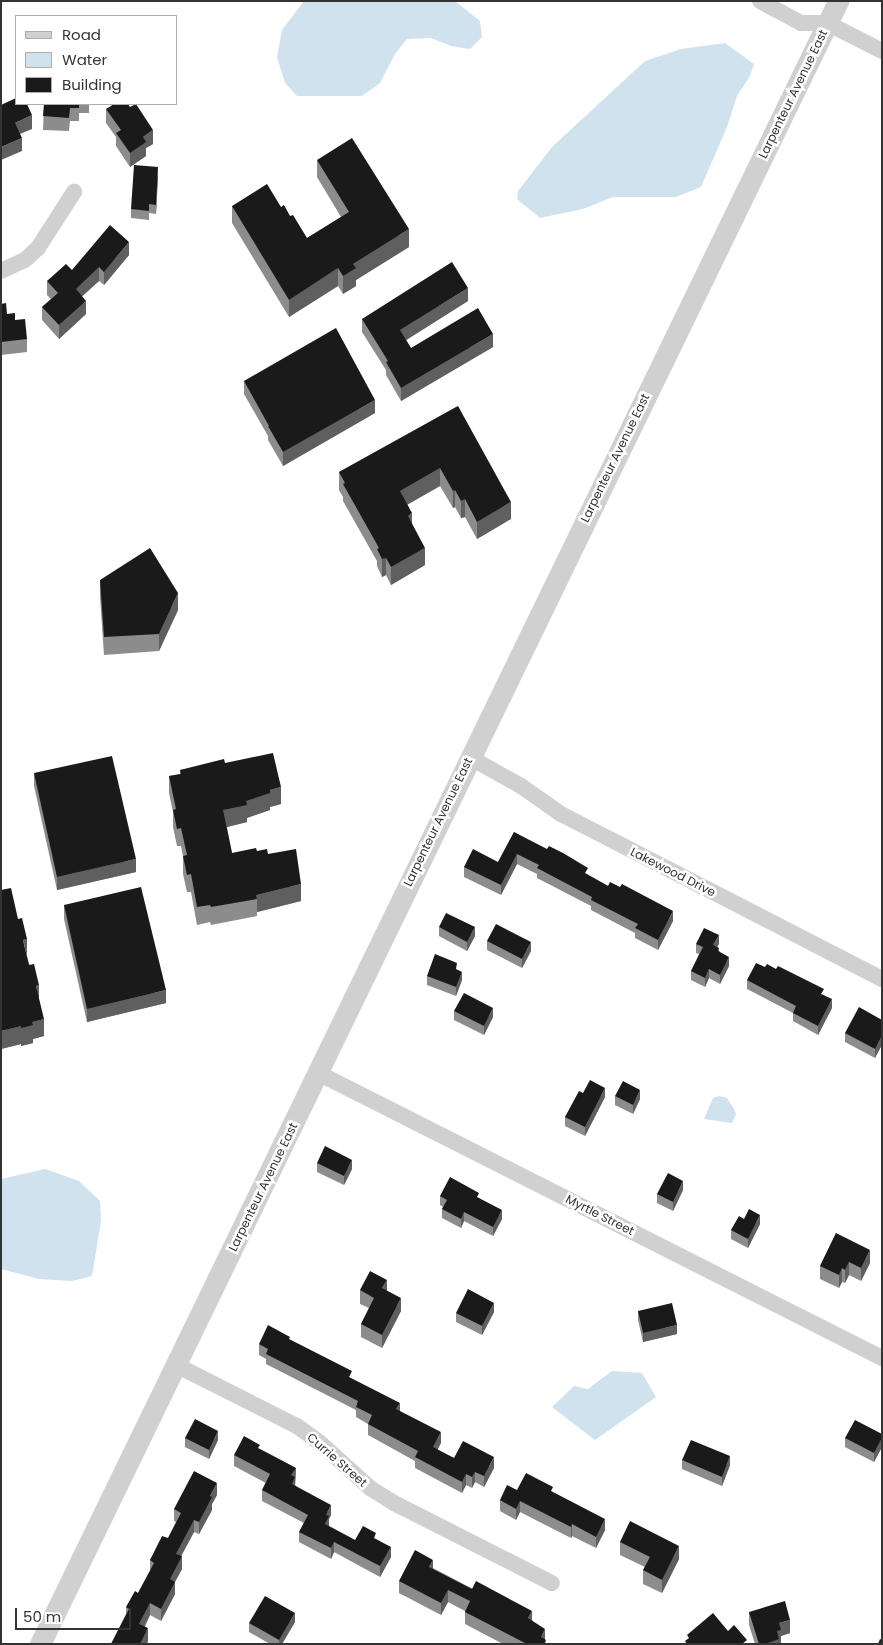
<!DOCTYPE html>
<style>
body{margin:0}
#map{position:relative;width:883px;height:1645px;overflow:hidden;background:#fff;font-family:Poppins,sans-serif}
div>[style]{position:absolute}
[style*='--x']{left:calc(var(--x)*1px);top:calc(var(--y)*1px);width:calc(var(--w)*1px);rotate:calc(var(--a)*1deg)}
.water>*{inset:0;background:#cfe2ee}
.minor>*{height:16px;margin:-8px;padding:0 8px;transform-origin:8px;border-radius:8px;background:#d0d0d0}
.tertiary>*{height:21px;margin:-10.5px;padding:0 10.5px;transform-origin:10.5px;border-radius:10.5px;background:#d0d0d0}
.wall>*{inset:0;background:#8c8c8c}
.shaded-wall>*{inset:0;background:#5f5f5f}
.building>*{inset:0;background:#1a1a1a}
span{translate:-50% -50%;white-space:nowrap;text-align:center;line-height:1.15;-webkit-text-stroke:5px #fff;paint-order:stroke}
.street-label{font-size:12px;color:#333}
.frame{position:absolute;inset:0;border:2px solid #333;pointer-events:none}
.legend{position:absolute;left:15px;top:15px;width:162px;height:90px;box-sizing:border-box;background:#fff;border:1px solid #adadad;margin:0;padding:6px 9px;list-style:none;font-size:15px;color:#333}
.legend li{display:flex;align-items:center;gap:10px;height:25px}
.legend b{width:25px;border:1px solid #adadad}
.scale{position:absolute;left:15px;top:1608px;width:116px;height:22px;box-sizing:border-box;border:2px solid #333;border-top:0;padding-left:6px;font-size:15px;line-height:18px;white-space:nowrap;color:#333;-webkit-text-stroke:4px #fff;paint-order:stroke}
</style>
<div id="map">
<div class="water">
<div style="clip-path:polygon(304px 1px,455px 1px,480px 21px,482px 37px,470px 49px,451px 46px,431px 38px,407px 39px,395px 54px,380px 83px,362px 96px,297px 96px,285px 83px,277px 57px,282px 30px)"></div>
<div style="clip-path:polygon(725px 43px,754px 64px,750px 76px,737px 96px,727px 127px,701px 187px,676px 197px,613px 197px,583px 209px,540px 218px,517px 199px,518px 191px,552px 147px,645px 61px,681px 49px)"></div>
<div style="clip-path:polygon(719px 1096px,727px 1098px,734px 1109px,736px 1114px,732px 1123px,704px 1119px,713px 1098px)"></div>
<div style="clip-path:polygon(45px 1169px,79px 1181px,100px 1201px,101px 1221px,92px 1276px,72px 1281px,39px 1279px,1px 1269px,1px 1179px)"></div>
<div style="clip-path:polygon(612px 1371px,642px 1373px,656px 1397px,595px 1440px,552px 1407px,574px 1386px,588px 1389px)"></div>
</div>
<div class="minor">
<div style="--x:760;--y:1;--w:47;--a:28.2"></div>
<div style="--x:801;--y:23;--w:26;--a:0"></div>
<div style="--x:827;--y:23;--w:62;--a:27"></div>
<div style="--x:1;--y:271;--w:26;--a:-25"></div>
<div style="--x:25;--y:260;--w:18;--a:-43"></div>
<div style="--x:38;--y:248;--w:67;--a:-57.3"></div>
<div style="--x:469;--y:757;--w:60;--a:29.1"></div>
<div style="--x:521;--y:786;--w:49;--a:35"></div>
<div style="--x:561;--y:814;--w:361;--a:27.2"></div>
<div style="--x:318;--y:1073;--w:632;--a:26.81"></div>
<div style="--x:176;--y:1365;--w:136;--a:26.8"></div>
<div style="--x:297;--y:1426;--w:27;--a:36"></div>
<div style="--x:319;--y:1442;--w:69;--a:42"></div>
<div style="--x:370;--y:1488;--w:28;--a:32"></div>
<div style="--x:394;--y:1503;--w:177;--a:26.9"></div>
</div>
<div class="tertiary">
<div style="--x:40;--y:1644;--w:1827;--a:-64.09"></div>
</div>
<div class="wall">
<div style="clip-path:polygon(44px 104px,89px 104px,89px 113px,79px 113px,79px 121px,70px 121px,69px 131px,43px 130px)"></div>
<div style="clip-path:polygon(106px 109px,153px 144px,146px 148px,146px 156px,130px 167px,116px 146px,116px 137px,106px 123px)"></div>
<div style="clip-path:polygon(317px 160px,409px 247px,356px 280px,356px 286px,343px 294px,338px 286px,289px 317px,232px 223px,232px 206px,281px 207px,290px 216px,307px 238px,341px 217px,317px 177px)"></div>
<div style="clip-path:polygon(158px 176px,156px 214px,149px 213px,149px 220px,131px 218px,131px 209px)"></div>
<div style="clip-path:polygon(129px 255px,104px 285px,99px 281px,82px 296px,86px 314px,59px 339px,42px 320px,42px 307px,51px 299px,47px 295px,47px 281px,72px 270px)"></div>
<div style="clip-path:polygon(468px 301px,406px 340px,411px 348px,493px 347px,401px 401px,386px 375px,386px 370px,362px 332px,362px 319px)"></div>
<div style="clip-path:polygon(1px 304px,7px 314px,15px 320px,27px 339px,27px 352px,1px 355px)"></div>
<div style="clip-path:polygon(244px 381px,375px 413px,283px 466px,268px 440px,268px 436px,244px 394px)"></div>
<div style="clip-path:polygon(458px 406px,511px 519px,477px 539px,465px 517px,461px 518px,455px 507px,453px 508px,440px 486px,407px 504px,412px 524px,425px 565px,391px 585px,386px 575px,382px 577px,377px 566px,377px 561px,343px 501px,343px 497px,339px 490px,339px 472px)"></div>
<div style="clip-path:polygon(100px 580px,178px 610px,159px 651px,104px 655px,100px 597px)"></div>
<div style="clip-path:polygon(225px 763px,281px 804px,270px 807px,270px 810px,247px 818px,247px 822px,227px 827px,232px 853px,257px 851px,268px 854px,301px 901px,257px 912px,257px 916px,211px 925px,210px 922px,197px 925px,191px 892px,187px 892px,183px 874px,183px 856px,181px 846px,177px 846px,173px 827px,173px 812px,169px 793px,169px 776px,180px 774px,180px 770px)"></div>
<div style="clip-path:polygon(34px 773px,136px 872px,57px 890px,34px 786px)"></div>
<div style="clip-path:polygon(514px 832px,588px 875px,673px 921px,658px 950px,635px 938px,635px 933px,591px 910px,591px 906px,537px 878px,537px 874px,517px 864px,501px 895px,464px 877px,464px 867px,498px 862px)"></div>
<div style="clip-path:polygon(64px 905px,166px 1003px,87px 1022px,64px 919px)"></div>
<div style="clip-path:polygon(439px 927px,475px 936px,467px 951px,439px 936px)"></div>
<div style="clip-path:polygon(487px 941px,531px 951px,522px 968px,487px 950px)"></div>
<div style="clip-path:polygon(696px 944px,719px 944px,717px 947px,729px 966px,720px 984px,709px 978px,705px 987px,691px 980px,691px 971px,699px 954px,696px 953px)"></div>
<div style="clip-path:polygon(27px 956px,39px 1000px,44px 1036px,33px 1039px,33px 1043px,21px 1046px,21px 1044px,1px 1049px)"></div>
<div style="clip-path:polygon(457px 970px,462px 980px,456px 996px,427px 985px,427px 976px)"></div>
<div style="clip-path:polygon(747px 980px,824px 995px,832px 1008px,818px 1035px,793px 1021px,793px 1013px,747px 989px)"></div>
<div style="clip-path:polygon(454px 1011px,493px 1017px,484px 1035px,454px 1020px)"></div>
<div style="clip-path:polygon(882px 1020px,875px 1058px,845px 1042px,845px 1033px)"></div>
<div style="clip-path:polygon(583px 1093px,605px 1097px,585px 1136px,565px 1126px,565px 1117px)"></div>
<div style="clip-path:polygon(615px 1096px,640px 1099px,633px 1114px,615px 1105px)"></div>
<div style="clip-path:polygon(317px 1163px,352px 1169px,344px 1185px,317px 1172px)"></div>
<div style="clip-path:polygon(683px 1190px,673px 1211px,657px 1203px,657px 1194px)"></div>
<div style="clip-path:polygon(440px 1196px,479px 1198px,502px 1219px,493px 1236px,464px 1221px,461px 1228px,442px 1218px,442px 1209px,443px 1207px,440px 1205px)"></div>
<div style="clip-path:polygon(744px 1219px,760px 1224px,748px 1248px,731px 1239px,731px 1230px)"></div>
<div style="clip-path:polygon(836px 1233px,870px 1263px,861px 1281px,849px 1275px,845px 1283px,842px 1282px,839px 1288px,820px 1279px,820px 1266px)"></div>
<div style="clip-path:polygon(360px 1290px,387px 1291px,401px 1311px,382px 1348px,361px 1337px,361px 1324px,369px 1308px,360px 1304px)"></div>
<div style="clip-path:polygon(638px 1311px,677px 1334px,643px 1342px,638px 1320px)"></div>
<div style="clip-path:polygon(494px 1312px,482px 1335px,456px 1322px,456px 1313px)"></div>
<div style="clip-path:polygon(290px 1340px,352px 1379px,400px 1411px,441px 1443px,437px 1450px,454px 1458px,494px 1468px,484px 1487px,475px 1482px,472px 1488px,466px 1485px,462px 1493px,415px 1468px,415px 1461px,368px 1435px,368px 1424px,356px 1417px,356px 1410px,266px 1364px,266px 1359px,259px 1355px,259px 1344px)"></div>
<div style="clip-path:polygon(882px 1434px,882px 1447px,874px 1462px,845px 1447px,845px 1438px)"></div>
<div style="clip-path:polygon(185px 1438px,218px 1440px,209px 1459px,185px 1447px)"></div>
<div style="clip-path:polygon(260px 1449px,296px 1468px,295px 1485px,331px 1515px,329px 1519px,329px 1526px,355px 1540px,376px 1539px,391px 1557px,380px 1577px,334px 1552px,331px 1559px,299px 1542px,299px 1532px,304px 1523px,262px 1501px,262px 1490px,266px 1483px,234px 1466px,234px 1455px)"></div>
<div style="clip-path:polygon(682px 1460px,730px 1465px,722px 1486px,682px 1469px)"></div>
<div style="clip-path:polygon(517px 1490px,553px 1493px,605px 1530px,596px 1548px,572px 1536px,571px 1538px,520px 1512px,516px 1520px,500px 1511px,500px 1500px)"></div>
<div style="clip-path:polygon(217px 1495px,212px 1504px,212px 1510px,199px 1534px,194px 1532px,181px 1556px,182px 1569px,175px 1582px,175px 1594px,161px 1621px,150px 1615px,145px 1627px,148px 1641px,147px 1644px,111px 1644px,126px 1614px,126px 1607px,138px 1593px,150px 1571px,150px 1560px,168px 1538px,176px 1522px,174px 1521px,174px 1509px)"></div>
<div style="clip-path:polygon(620px 1542px,679px 1559px,662px 1593px,643px 1584px,643px 1570px,645px 1567px,620px 1555px)"></div>
<div style="clip-path:polygon(433px 1568px,532px 1620px,545px 1640px,546px 1644px,503px 1644px,465px 1624px,465px 1611px,448px 1602px,441px 1615px,399px 1593px,399px 1581px)"></div>
<div style="clip-path:polygon(749px 1612px,790px 1633px,781px 1636px,781px 1643px,779px 1644px,755px 1644px,749px 1625px)"></div>
<div style="clip-path:polygon(295px 1622px,282px 1644px,270px 1644px,249px 1632px,249px 1623px)"></div>
</div>
<div class="shaded-wall">
<div style="clip-path:polygon(32px 115px,32px 129px,15px 136px,15px 123px)"></div>
<div style="clip-path:polygon(153px 130px,153px 144px,146px 148px,146px 156px,130px 167px,130px 153px,143px 137px)"></div>
<div style="clip-path:polygon(22px 138px,22px 151px,1px 160px,1px 147px)"></div>
<div style="clip-path:polygon(158px 167px,158px 176px,156px 214px,156px 205px)"></div>
<div style="clip-path:polygon(409px 229px,409px 247px,356px 280px,356px 286px,343px 294px,343px 276px,353px 264px)"></div>
<div style="clip-path:polygon(129px 242px,129px 255px,104px 285px,104px 272px)"></div>
<div style="clip-path:polygon(99px 267px,99px 281px,76px 302px,76px 289px)"></div>
<div style="clip-path:polygon(338px 268px,338px 286px,289px 317px,289px 300px)"></div>
<div style="clip-path:polygon(468px 288px,468px 301px,400px 344px,400px 330px)"></div>
<div style="clip-path:polygon(86px 301px,86px 314px,59px 339px,59px 325px)"></div>
<div style="clip-path:polygon(493px 334px,493px 347px,401px 401px,401px 388px)"></div>
<div style="clip-path:polygon(375px 400px,375px 413px,283px 466px,283px 452px)"></div>
<div style="clip-path:polygon(440px 468px,440px 486px,400px 509px,400px 491px)"></div>
<div style="clip-path:polygon(455px 490px,455px 507px,453px 508px,453px 491px)"></div>
<div style="clip-path:polygon(465px 499px,465px 517px,461px 518px,461px 501px)"></div>
<div style="clip-path:polygon(511px 502px,511px 519px,477px 539px,477px 522px)"></div>
<div style="clip-path:polygon(412px 513px,412px 531px,408px 516px)"></div>
<div style="clip-path:polygon(425px 548px,425px 565px,391px 585px,391px 567px)"></div>
<div style="clip-path:polygon(386px 558px,386px 575px,382px 577px,382px 559px)"></div>
<div style="clip-path:polygon(178px 593px,178px 610px,159px 651px,159px 634px)"></div>
<div style="clip-path:polygon(281px 787px,281px 804px,270px 807px,270px 810px,247px 818px,247px 822px,223px 828px,223px 810px,270px 790px)"></div>
<div style="clip-path:polygon(517px 854px,517px 864px,501px 895px,501px 885px)"></div>
<div style="clip-path:polygon(136px 859px,136px 872px,57px 890px,57px 877px)"></div>
<div style="clip-path:polygon(301px 884px,301px 901px,257px 912px,257px 899px,256px 895px)"></div>
<div style="clip-path:polygon(673px 911px,673px 921px,658px 950px,658px 940px)"></div>
<div style="clip-path:polygon(475px 927px,475px 936px,467px 951px,467px 942px)"></div>
<div style="clip-path:polygon(719px 935px,719px 944px,713px 954px,713px 945px)"></div>
<div style="clip-path:polygon(27px 939px,27px 956px,23px 940px)"></div>
<div style="clip-path:polygon(531px 942px,531px 951px,522px 968px,522px 959px)"></div>
<div style="clip-path:polygon(729px 957px,729px 966px,720px 984px,720px 975px)"></div>
<div style="clip-path:polygon(709px 969px,709px 978px,705px 987px,705px 978px)"></div>
<div style="clip-path:polygon(462px 972px,462px 980px,456px 996px,456px 987px)"></div>
<div style="clip-path:polygon(39px 985px,39px 1003px,36px 986px)"></div>
<div style="clip-path:polygon(166px 990px,166px 1003px,87px 1022px,87px 1009px)"></div>
<div style="clip-path:polygon(832px 999px,832px 1008px,818px 1035px,818px 1026px)"></div>
<div style="clip-path:polygon(493px 1008px,493px 1017px,484px 1035px,484px 1026px)"></div>
<div style="clip-path:polygon(44px 1019px,44px 1036px,33px 1039px,33px 1043px,21px 1046px,21px 1028px,32px 1022px)"></div>
<div style="clip-path:polygon(21px 1026px,21px 1044px,1px 1049px,1px 1031px)"></div>
<div style="clip-path:polygon(882px 1036px,882px 1045px,875px 1058px,875px 1049px)"></div>
<div style="clip-path:polygon(605px 1088px,605px 1097px,585px 1136px,585px 1127px)"></div>
<div style="clip-path:polygon(640px 1090px,640px 1099px,633px 1114px,633px 1105px)"></div>
<div style="clip-path:polygon(352px 1160px,352px 1169px,344px 1185px,344px 1176px)"></div>
<div style="clip-path:polygon(683px 1181px,683px 1190px,673px 1211px,673px 1202px)"></div>
<div style="clip-path:polygon(502px 1210px,502px 1219px,493px 1236px,493px 1227px)"></div>
<div style="clip-path:polygon(464px 1212px,464px 1221px,461px 1228px,461px 1219px)"></div>
<div style="clip-path:polygon(760px 1215px,760px 1224px,748px 1248px,748px 1239px)"></div>
<div style="clip-path:polygon(870px 1250px,870px 1263px,861px 1281px,861px 1268px)"></div>
<div style="clip-path:polygon(849px 1262px,849px 1275px,845px 1283px,845px 1270px)"></div>
<div style="clip-path:polygon(842px 1268px,842px 1282px,839px 1288px,839px 1275px)"></div>
<div style="clip-path:polygon(387px 1280px,387px 1293px,382px 1288px)"></div>
<div style="clip-path:polygon(401px 1298px,401px 1311px,382px 1348px,382px 1335px)"></div>
<div style="clip-path:polygon(494px 1303px,494px 1312px,482px 1335px,482px 1326px)"></div>
<div style="clip-path:polygon(677px 1325px,677px 1334px,643px 1342px,643px 1333px)"></div>
<div style="clip-path:polygon(400px 1403px,400px 1414px,396px 1409px)"></div>
<div style="clip-path:polygon(218px 1431px,218px 1440px,209px 1459px,209px 1450px)"></div>
<div style="clip-path:polygon(441px 1432px,441px 1443px,433px 1458px,433px 1447px)"></div>
<div style="clip-path:polygon(882px 1438px,882px 1447px,874px 1462px,874px 1453px)"></div>
<div style="clip-path:polygon(730px 1456px,730px 1465px,722px 1486px,722px 1477px)"></div>
<div style="clip-path:polygon(494px 1457px,494px 1468px,484px 1487px,484px 1476px)"></div>
<div style="clip-path:polygon(296px 1468px,295px 1488px,292px 1494px,291px 1475px)"></div>
<div style="clip-path:polygon(475px 1472px,475px 1482px,472px 1488px,472px 1477px)"></div>
<div style="clip-path:polygon(466px 1474px,466px 1485px,462px 1493px,462px 1482px)"></div>
<div style="clip-path:polygon(217px 1483px,217px 1495px,212px 1504px,212px 1510px,199px 1534px,199px 1522px,210px 1496px)"></div>
<div style="clip-path:polygon(520px 1501px,520px 1512px,516px 1520px,516px 1509px)"></div>
<div style="clip-path:polygon(331px 1505px,331px 1515px,329px 1519px,329px 1527px,325px 1535px,326px 1515px)"></div>
<div style="clip-path:polygon(605px 1519px,605px 1530px,596px 1548px,596px 1537px)"></div>
<div style="clip-path:polygon(194px 1520px,194px 1532px,178px 1562px,182px 1556px,182px 1569px,170px 1591px,170px 1579px,176px 1554px)"></div>
<div style="clip-path:polygon(572px 1524px,572px 1536px,571px 1538px,571px 1527px)"></div>
<div style="clip-path:polygon(334px 1542px,334px 1552px,331px 1559px,331px 1548px)"></div>
<div style="clip-path:polygon(679px 1546px,679px 1559px,662px 1593px,662px 1580px)"></div>
<div style="clip-path:polygon(391px 1547px,391px 1557px,380px 1577px,380px 1566px)"></div>
<div style="clip-path:polygon(433px 1560px,433px 1572px,429px 1567px)"></div>
<div style="clip-path:polygon(175px 1582px,175px 1594px,161px 1621px,161px 1609px)"></div>
<div style="clip-path:polygon(448px 1590px,448px 1602px,441px 1615px,441px 1603px)"></div>
<div style="clip-path:polygon(150px 1603px,150px 1615px,139px 1636px,139px 1624px)"></div>
<div style="clip-path:polygon(532px 1611px,532px 1623px,528px 1618px)"></div>
<div style="clip-path:polygon(295px 1613px,295px 1622px,282px 1644px,279px 1644px,279px 1640px)"></div>
<div style="clip-path:polygon(790px 1620px,790px 1633px,781px 1636px,781px 1643px,765px 1644px,777px 1631px,779px 1623px)"></div>
<div style="clip-path:polygon(148px 1628px,148px 1641px,147px 1644px,140px 1644px)"></div>
<div style="clip-path:polygon(545px 1629px,545px 1641px,541px 1637px)"></div>
</div>
<div class="building">
<div style="clip-path:polygon(16px 98px,16px 104px,27px 104px,32px 115px,15px 123px,22px 138px,1px 147px,1px 105px)"></div>
<div style="clip-path:polygon(44px 104px,79px 104px,79px 108px,70px 108px,69px 118px,43px 116px)"></div>
<div style="clip-path:polygon(114px 104px,128px 104px,130px 107px,136px 104px,153px 130px,143px 137px,146px 142px,130px 153px,116px 133px,121px 130px,106px 109px)"></div>
<div style="clip-path:polygon(352px 138px,409px 229px,353px 264px,356px 268px,343px 276px,338px 268px,289px 300px,232px 206px,267px 184px,281px 207px,284px 205px,290px 216px,293px 215px,307px 238px,349px 212px,317px 160px)"></div>
<div style="clip-path:polygon(134px 165px,158px 167px,156px 205px,149px 204px,149px 211px,131px 209px)"></div>
<div style="clip-path:polygon(110px 225px,129px 242px,104px 272px,99px 267px,76px 289px,86px 301px,59px 325px,42px 307px,58px 293px,47px 281px,66px 264px,72px 270px)"></div>
<div style="clip-path:polygon(452px 262px,468px 288px,400px 330px,411px 348px,478px 308px,493px 334px,401px 388px,386px 362px,388px 361px,362px 319px)"></div>
<div style="clip-path:polygon(6px 303px,7px 314px,15px 313px,15px 320px,25px 319px,27px 339px,1px 342px,1px 304px)"></div>
<div style="clip-path:polygon(336px 328px,375px 400px,283px 452px,268px 426px,269px 426px,244px 381px)"></div>
<div style="clip-path:polygon(458px 406px,511px 502px,477px 522px,465px 499px,461px 501px,455px 490px,453px 491px,440px 468px,400px 491px,412px 513px,408px 516px,425px 548px,391px 567px,386px 558px,382px 559px,377px 549px,379px 548px,343px 484px,345px 483px,339px 472px)"></div>
<div style="clip-path:polygon(150px 548px,178px 593px,159px 634px,104px 637px,100px 580px)"></div>
<div style="clip-path:polygon(273px 753px,281px 787px,270px 790px,270px 793px,246px 801px,247px 805px,223px 810px,232px 853px,256px 848px,257px 851px,267px 849px,268px 854px,296px 849px,301px 884px,256px 895px,257px 899px,211px 907px,210px 905px,197px 907px,191px 874px,187px 875px,183px 856px,187px 855px,181px 828px,177px 829px,173px 810px,176px 809px,169px 776px,181px 774px,180px 770px,224px 759px,225px 763px)"></div>
<div style="clip-path:polygon(112px 756px,136px 859px,57px 877px,34px 773px)"></div>
<div style="clip-path:polygon(514px 832px,547px 849px,549px 846px,563px 853px,588px 868px,585px 873px,608px 886px,610px 882px,620px 887px,622px 884px,673px 911px,658px 940px,635px 928px,638px 924px,591px 900px,592px 897px,537px 868px,539px 865px,517px 854px,501px 885px,464px 867px,473px 849px,498px 862px)"></div>
<div style="clip-path:polygon(141px 887px,166px 990px,87px 1009px,64px 905px)"></div>
<div style="clip-path:polygon(11px 888px,18px 919px,22px 918px,27px 939px,23px 940px,29px 965px,34px 964px,39px 985px,36px 986px,44px 1019px,32px 1022px,33px 1025px,21px 1028px,21px 1026px,1px 1031px,1px 890px)"></div>
<div style="clip-path:polygon(446px 913px,475px 927px,467px 942px,439px 927px)"></div>
<div style="clip-path:polygon(496px 924px,531px 942px,522px 959px,487px 941px)"></div>
<div style="clip-path:polygon(704px 928px,719px 935px,713px 945px,719px 948px,718px 951px,729px 957px,720px 975px,709px 969px,705px 978px,691px 971px,703px 947px,696px 944px)"></div>
<div style="clip-path:polygon(435px 954px,457px 963px,456px 969px,462px 972px,456px 987px,427px 976px)"></div>
<div style="clip-path:polygon(756px 963px,765px 967px,767px 964px,776px 969px,778px 966px,824px 989px,821px 994px,832px 999px,818px 1026px,793px 1013px,796px 1006px,747px 980px)"></div>
<div style="clip-path:polygon(464px 993px,493px 1008px,484px 1026px,454px 1011px)"></div>
<div style="clip-path:polygon(859px 1007px,882px 1020px,882px 1036px,875px 1049px,845px 1033px)"></div>
<div style="clip-path:polygon(590px 1080px,605px 1088px,585px 1127px,565px 1117px,579px 1091px,583px 1093px)"></div>
<div style="clip-path:polygon(623px 1081px,640px 1090px,633px 1105px,615px 1096px)"></div>
<div style="clip-path:polygon(325px 1146px,352px 1160px,344px 1176px,317px 1163px)"></div>
<div style="clip-path:polygon(668px 1173px,683px 1181px,673px 1202px,657px 1194px)"></div>
<div style="clip-path:polygon(450px 1177px,479px 1193px,477px 1197px,502px 1210px,493px 1227px,464px 1212px,461px 1219px,442px 1209px,447px 1200px,440px 1196px)"></div>
<div style="clip-path:polygon(749px 1209px,760px 1215px,748px 1239px,731px 1230px,739px 1216px,744px 1219px)"></div>
<div style="clip-path:polygon(836px 1233px,870px 1250px,861px 1268px,849px 1262px,845px 1270px,842px 1268px,839px 1275px,820px 1266px)"></div>
<div style="clip-path:polygon(370px 1271px,387px 1280px,382px 1288px,401px 1298px,382px 1335px,361px 1324px,374px 1298px,360px 1290px)"></div>
<div style="clip-path:polygon(468px 1289px,494px 1303px,482px 1326px,456px 1313px)"></div>
<div style="clip-path:polygon(672px 1303px,677px 1325px,643px 1333px,638px 1311px)"></div>
<div style="clip-path:polygon(268px 1325px,290px 1337px,289px 1339px,352px 1371px,349px 1377px,400px 1403px,396px 1409px,441px 1432px,433px 1447px,454px 1458px,463px 1441px,494px 1457px,484px 1476px,475px 1472px,472px 1477px,466px 1474px,462px 1482px,415px 1457px,418px 1451px,368px 1424px,372px 1415px,356px 1407px,358px 1401px,266px 1354px,268px 1349px,259px 1344px)"></div>
<div style="clip-path:polygon(195px 1419px,218px 1431px,209px 1450px,185px 1438px)"></div>
<div style="clip-path:polygon(855px 1420px,882px 1434px,882px 1438px,874px 1453px,845px 1438px)"></div>
<div style="clip-path:polygon(244px 1436px,260px 1445px,258px 1448px,296px 1468px,291px 1475px,295px 1477px,292px 1484px,331px 1505px,326px 1515px,329px 1516px,325px 1524px,355px 1540px,363px 1526px,376px 1533px,374px 1538px,391px 1547px,380px 1566px,334px 1542px,331px 1548px,299px 1532px,308px 1515px,262px 1490px,270px 1474px,234px 1455px)"></div>
<div style="clip-path:polygon(691px 1440px,730px 1456px,722px 1477px,682px 1460px)"></div>
<div style="clip-path:polygon(194px 1471px,217px 1483px,210px 1496px,212px 1497px,199px 1522px,194px 1520px,176px 1554px,182px 1556px,170px 1579px,175px 1582px,161px 1609px,150px 1603px,139px 1624px,148px 1628px,140px 1644px,111px 1644px,129px 1609px,126px 1607px,135px 1591px,138px 1593px,154px 1563px,150px 1560px,162px 1536px,168px 1538px,181px 1513px,174px 1509px)"></div>
<div style="clip-path:polygon(526px 1473px,553px 1487px,551px 1491px,605px 1519px,596px 1537px,572px 1524px,571px 1527px,520px 1501px,516px 1509px,500px 1500px,507px 1485px,517px 1490px)"></div>
<div style="clip-path:polygon(630px 1521px,679px 1546px,662px 1580px,643px 1570px,650px 1557px,620px 1542px)"></div>
<div style="clip-path:polygon(415px 1550px,433px 1560px,429px 1567px,472px 1589px,476px 1581px,532px 1611px,528px 1618px,545px 1629px,541px 1637px,546px 1640px,544px 1644px,527px 1644px,465px 1612px,470px 1601px,448px 1590px,441px 1603px,399px 1581px)"></div>
<div style="clip-path:polygon(265px 1596px,295px 1613px,279px 1640px,249px 1623px)"></div>
<div style="clip-path:polygon(785px 1601px,790px 1620px,779px 1623px,781px 1630px,777px 1631px,779px 1639px,765px 1644px,759px 1644px,749px 1612px)"></div>
<div style="clip-path:polygon(713px 1613px,728px 1631px,734px 1625px,747px 1640px,742px 1644px,687px 1644px,685px 1641px,689px 1638px,687px 1635px)"></div>
<div style="clip-path:polygon(880px 1639px,882px 1640px,882px 1644px,878px 1644px)"></div>
</div>
<div class="street-label">
<span style="left:793px;top:94px;rotate:-64deg">Larpenteur Avenue East</span>
<span style="left:615px;top:458px;rotate:-64deg">Larpenteur Avenue East</span>
<span style="left:438px;top:822px;rotate:-64deg">Larpenteur Avenue East</span>
<span style="left:673px;top:872px;rotate:27deg">Lakewood Drive</span>
<span style="left:263px;top:1187px;rotate:-64deg">Larpenteur Avenue East</span>
<span style="left:600px;top:1215px;rotate:27deg">Myrtle Street</span>
<span style="left:337px;top:1460px;rotate:41deg">Currie Street</span>
</div>
<div class="frame"></div>
<ul class="legend">
<li><b style="height:6px;background:#d0d0d0"></b>Road</li>
<li><b style="height:14px;background:#cfe2ee"></b>Water</li>
<li><b style="height:14px;background:#1a1a1a"></b>Building</li>
</ul>
<div class="scale">50 m</div>
</div>
